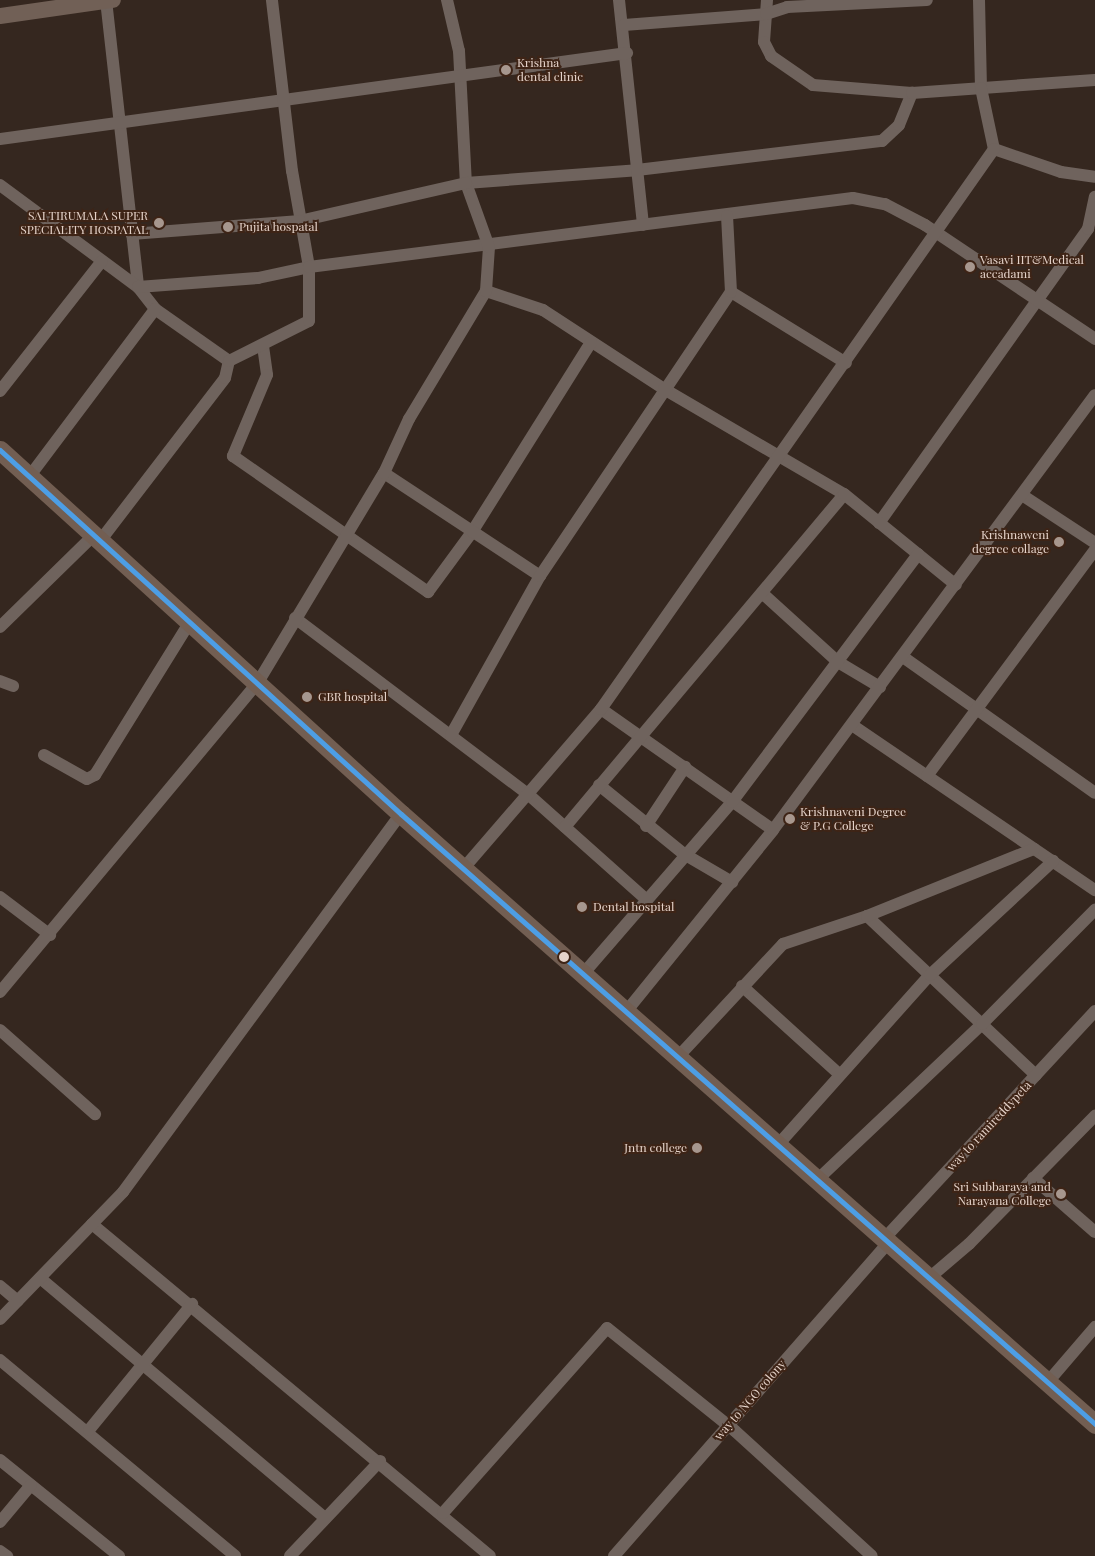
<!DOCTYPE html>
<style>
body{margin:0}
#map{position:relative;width:1095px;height:1556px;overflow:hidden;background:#35271f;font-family:"Playfair Display",serif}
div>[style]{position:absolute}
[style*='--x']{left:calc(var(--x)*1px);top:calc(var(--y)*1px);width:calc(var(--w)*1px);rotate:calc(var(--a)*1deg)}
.minor>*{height:12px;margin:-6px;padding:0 6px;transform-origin:6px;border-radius:6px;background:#6f635d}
.major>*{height:16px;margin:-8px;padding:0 8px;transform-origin:8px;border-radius:8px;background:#716056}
.highway>*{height:19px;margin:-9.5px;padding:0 9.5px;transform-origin:9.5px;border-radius:9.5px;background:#725e52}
.bus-1>*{height:5px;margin:-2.5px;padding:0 2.5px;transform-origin:2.5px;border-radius:2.5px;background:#4d9ee5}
.dots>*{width:14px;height:14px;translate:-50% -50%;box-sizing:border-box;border:2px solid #3e2416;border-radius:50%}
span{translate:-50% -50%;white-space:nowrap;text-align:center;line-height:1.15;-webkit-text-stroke:4px #3e2416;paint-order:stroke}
.poi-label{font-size:12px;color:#e5d3ca}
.left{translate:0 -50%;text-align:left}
.right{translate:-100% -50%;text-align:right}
.street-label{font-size:12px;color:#e5d3ca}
</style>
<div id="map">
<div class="minor">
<div style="--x:106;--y:0;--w:289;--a:83.6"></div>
<div style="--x:447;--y:0;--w:52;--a:76.8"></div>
<div style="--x:459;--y:51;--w:132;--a:87"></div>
<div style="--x:466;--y:183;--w:171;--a:-4.3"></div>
<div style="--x:637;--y:170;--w:247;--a:-6.8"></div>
<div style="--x:882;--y:141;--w:23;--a:-43"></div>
<div style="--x:899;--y:125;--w:35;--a:-68"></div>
<div style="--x:619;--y:0;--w:226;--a:83.9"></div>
<div style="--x:767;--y:0;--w:42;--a:94.1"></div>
<div style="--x:764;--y:42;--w:16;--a:63"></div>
<div style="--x:771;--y:56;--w:51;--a:34.6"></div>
<div style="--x:813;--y:85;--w:99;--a:4.6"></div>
<div style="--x:912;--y:93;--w:183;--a:-4.1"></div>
<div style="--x:979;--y:0;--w:88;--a:88.7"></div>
<div style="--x:981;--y:88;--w:62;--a:78"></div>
<div style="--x:994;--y:149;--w:71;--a:18.9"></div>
<div style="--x:1061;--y:172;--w:34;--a:8"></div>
<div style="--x:624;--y:25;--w:142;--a:-4.4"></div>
<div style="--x:766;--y:14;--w:22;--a:-18"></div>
<div style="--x:787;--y:7;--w:140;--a:-2.9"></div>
<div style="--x:0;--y:139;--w:633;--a:-7.81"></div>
<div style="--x:0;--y:185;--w:172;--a:36.5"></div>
<div style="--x:138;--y:287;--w:28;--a:52"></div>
<div style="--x:155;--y:309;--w:90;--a:35.1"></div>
<div style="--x:138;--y:287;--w:120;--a:-4.3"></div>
<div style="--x:258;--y:278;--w:52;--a:-12.2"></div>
<div style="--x:309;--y:267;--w:97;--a:-100"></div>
<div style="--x:292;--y:171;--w:172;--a:-96.7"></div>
<div style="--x:486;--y:291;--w:60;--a:18.4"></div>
<div style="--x:543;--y:310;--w:145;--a:33.1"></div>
<div style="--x:664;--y:389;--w:208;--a:30.3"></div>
<div style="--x:731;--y:292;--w:135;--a:31.7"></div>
<div style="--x:263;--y:346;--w:29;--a:82"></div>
<div style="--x:267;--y:375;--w:88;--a:112.8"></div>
<div style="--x:233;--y:456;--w:238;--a:34.9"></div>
<div style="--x:428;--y:592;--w:74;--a:-53.7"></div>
<div style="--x:472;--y:532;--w:224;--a:-57.9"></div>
<div style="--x:0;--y:391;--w:165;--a:-51.9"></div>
<div style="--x:384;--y:473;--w:187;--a:33.4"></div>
<div style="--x:29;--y:477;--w:210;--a:-53.1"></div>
<div style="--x:1022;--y:495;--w:87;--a:33.3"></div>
<div style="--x:879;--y:523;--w:361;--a:-54.6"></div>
<div style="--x:1088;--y:229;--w:33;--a:-78"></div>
<div style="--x:100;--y:541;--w:205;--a:-52.5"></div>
<div style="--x:225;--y:378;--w:17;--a:-77"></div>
<div style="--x:229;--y:361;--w:89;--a:-26.6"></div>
<div style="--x:309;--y:321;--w:54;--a:-90"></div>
<div style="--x:309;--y:267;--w:548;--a:-7.23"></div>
<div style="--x:853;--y:198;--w:33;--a:11"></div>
<div style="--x:885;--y:204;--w:45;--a:27.7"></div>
<div style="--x:925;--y:225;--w:205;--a:33.8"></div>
<div style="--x:762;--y:593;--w:103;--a:42.2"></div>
<div style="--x:838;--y:662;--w:49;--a:30.8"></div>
<div style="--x:295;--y:618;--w:293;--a:37.1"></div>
<div style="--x:529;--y:795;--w:158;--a:41.7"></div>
<div style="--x:0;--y:627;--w:132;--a:-44.4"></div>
<div style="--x:903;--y:657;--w:235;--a:35.3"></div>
<div style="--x:0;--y:681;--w:14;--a:21"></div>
<div style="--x:601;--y:709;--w:210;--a:35.1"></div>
<div style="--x:852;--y:725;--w:294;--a:34.2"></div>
<div style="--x:451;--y:735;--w:182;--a:-60.8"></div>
<div style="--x:540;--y:576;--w:342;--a:-56.1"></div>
<div style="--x:731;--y:292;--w:76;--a:-93"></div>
<div style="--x:44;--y:755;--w:49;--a:29.2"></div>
<div style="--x:87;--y:779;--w:9;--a:-27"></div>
<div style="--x:95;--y:775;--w:180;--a:-58.2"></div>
<div style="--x:927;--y:776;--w:282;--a:-53.4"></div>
<div style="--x:599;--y:785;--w:109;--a:39.1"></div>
<div style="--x:684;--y:854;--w:56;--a:30.3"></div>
<div style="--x:646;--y:826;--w:71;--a:-56.5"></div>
<div style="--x:565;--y:827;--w:434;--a:-50"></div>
<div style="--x:844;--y:494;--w:144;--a:39.1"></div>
<div style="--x:463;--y:869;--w:211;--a:-49.2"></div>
<div style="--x:601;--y:709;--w:684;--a:-54.94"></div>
<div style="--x:0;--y:897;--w:63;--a:37.2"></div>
<div style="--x:867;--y:916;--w:232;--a:43.3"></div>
<div style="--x:583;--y:974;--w:228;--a:-49.1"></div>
<div style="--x:732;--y:802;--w:310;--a:-53.1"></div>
<div style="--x:742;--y:986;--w:132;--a:42.2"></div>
<div style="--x:0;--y:992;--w:401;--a:-50.2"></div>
<div style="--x:257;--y:684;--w:246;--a:-59"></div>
<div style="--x:384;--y:473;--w:60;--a:-65.2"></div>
<div style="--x:409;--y:419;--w:149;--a:-59"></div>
<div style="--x:486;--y:291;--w:44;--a:-86.1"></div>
<div style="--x:489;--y:247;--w:68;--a:-109.8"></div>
<div style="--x:466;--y:183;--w:170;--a:167.1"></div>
<div style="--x:300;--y:221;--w:169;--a:175.6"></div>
<div style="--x:625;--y:1013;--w:235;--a:-51"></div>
<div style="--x:773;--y:830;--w:541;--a:-53.49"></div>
<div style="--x:0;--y:1030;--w:127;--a:41.5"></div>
<div style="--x:677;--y:1058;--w:156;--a:-47.1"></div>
<div style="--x:783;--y:944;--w:89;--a:-18.4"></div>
<div style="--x:867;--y:916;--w:180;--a:-21.9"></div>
<div style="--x:776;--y:1147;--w:231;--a:-48.2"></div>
<div style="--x:930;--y:975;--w:168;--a:-42.8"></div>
<div style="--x:1033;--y:1178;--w:82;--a:41.1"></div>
<div style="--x:816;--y:1181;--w:228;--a:-43.4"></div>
<div style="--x:982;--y:1024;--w:161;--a:-45.3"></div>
<div style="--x:92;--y:1224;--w:518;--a:39.83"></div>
<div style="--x:883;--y:1240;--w:312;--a:-47.2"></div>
<div style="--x:40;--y:1278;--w:373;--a:40.1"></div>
<div style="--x:928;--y:1279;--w:54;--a:-40.5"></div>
<div style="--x:969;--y:1244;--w:180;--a:-45.5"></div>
<div style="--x:0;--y:1286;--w:23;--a:40"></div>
<div style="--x:0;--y:1319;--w:177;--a:-45.9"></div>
<div style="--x:123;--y:1192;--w:469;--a:-53.7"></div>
<div style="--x:0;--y:1360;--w:306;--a:39.8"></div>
<div style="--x:1047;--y:1383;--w:74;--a:-49.4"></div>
<div style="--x:89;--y:1430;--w:163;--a:-50.7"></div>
<div style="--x:0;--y:1460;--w:153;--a:38.9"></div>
<div style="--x:443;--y:1513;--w:247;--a:-48.4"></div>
<div style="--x:607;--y:1328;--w:164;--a:38.8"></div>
<div style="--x:735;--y:1431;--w:185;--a:42.4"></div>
<div style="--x:0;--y:1522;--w:48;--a:-50"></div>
<div style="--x:0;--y:1551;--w:9;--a:36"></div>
<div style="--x:290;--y:1556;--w:131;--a:-46.5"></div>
<div style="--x:614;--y:1556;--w:415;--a:-48.8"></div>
</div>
<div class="major">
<div style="--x:0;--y:16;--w:114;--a:-8.1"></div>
</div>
<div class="highway">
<div style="--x:0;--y:450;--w:542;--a:42.23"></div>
<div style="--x:401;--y:814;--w:924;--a:41.31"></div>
</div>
<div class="bus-1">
<div style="--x:0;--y:450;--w:542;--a:42.23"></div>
<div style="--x:401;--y:814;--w:924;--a:41.31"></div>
</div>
<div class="dots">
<div style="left:506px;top:70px;background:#a7978e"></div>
<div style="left:159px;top:223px;background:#a7978e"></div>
<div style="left:228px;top:227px;background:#a7978e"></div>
<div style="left:970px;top:267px;background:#a7978e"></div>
<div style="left:1059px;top:542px;background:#a7978e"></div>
<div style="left:307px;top:697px;background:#a7978e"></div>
<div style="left:790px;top:819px;background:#a7978e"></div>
<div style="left:582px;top:907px;background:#a7978e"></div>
<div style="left:564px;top:957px;background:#e5d3ca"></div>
<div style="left:697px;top:1148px;background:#a7978e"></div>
<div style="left:1061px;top:1194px;background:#a7978e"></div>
</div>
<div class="poi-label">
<span class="left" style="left:517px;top:70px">Krishna<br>dental clinic</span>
<span class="right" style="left:148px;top:223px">SAI TIRUMALA SUPER<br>SPECIALITY HOSPATAL</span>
<span class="left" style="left:239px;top:227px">Pujita hospatal</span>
<span class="left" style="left:980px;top:267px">Vasavi IIT&amp;Medical<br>accadami</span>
<span class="right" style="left:1049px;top:542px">Krishnaweni<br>degree collage</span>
<span class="left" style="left:318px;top:697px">GBR hospital</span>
<span class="left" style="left:800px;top:819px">Krishnaveni Degree<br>&amp; P.G College</span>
<span class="left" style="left:593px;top:907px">Dental hospital</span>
<span class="right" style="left:687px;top:1148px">Jntn college</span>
<span class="right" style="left:1051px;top:1194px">Sri Subbaraya and<br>Narayana College</span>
</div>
<div class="street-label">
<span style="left:989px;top:1126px;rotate:-47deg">way to ramireddypeta</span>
<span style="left:750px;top:1400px;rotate:-49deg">way to NGO colony</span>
</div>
</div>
